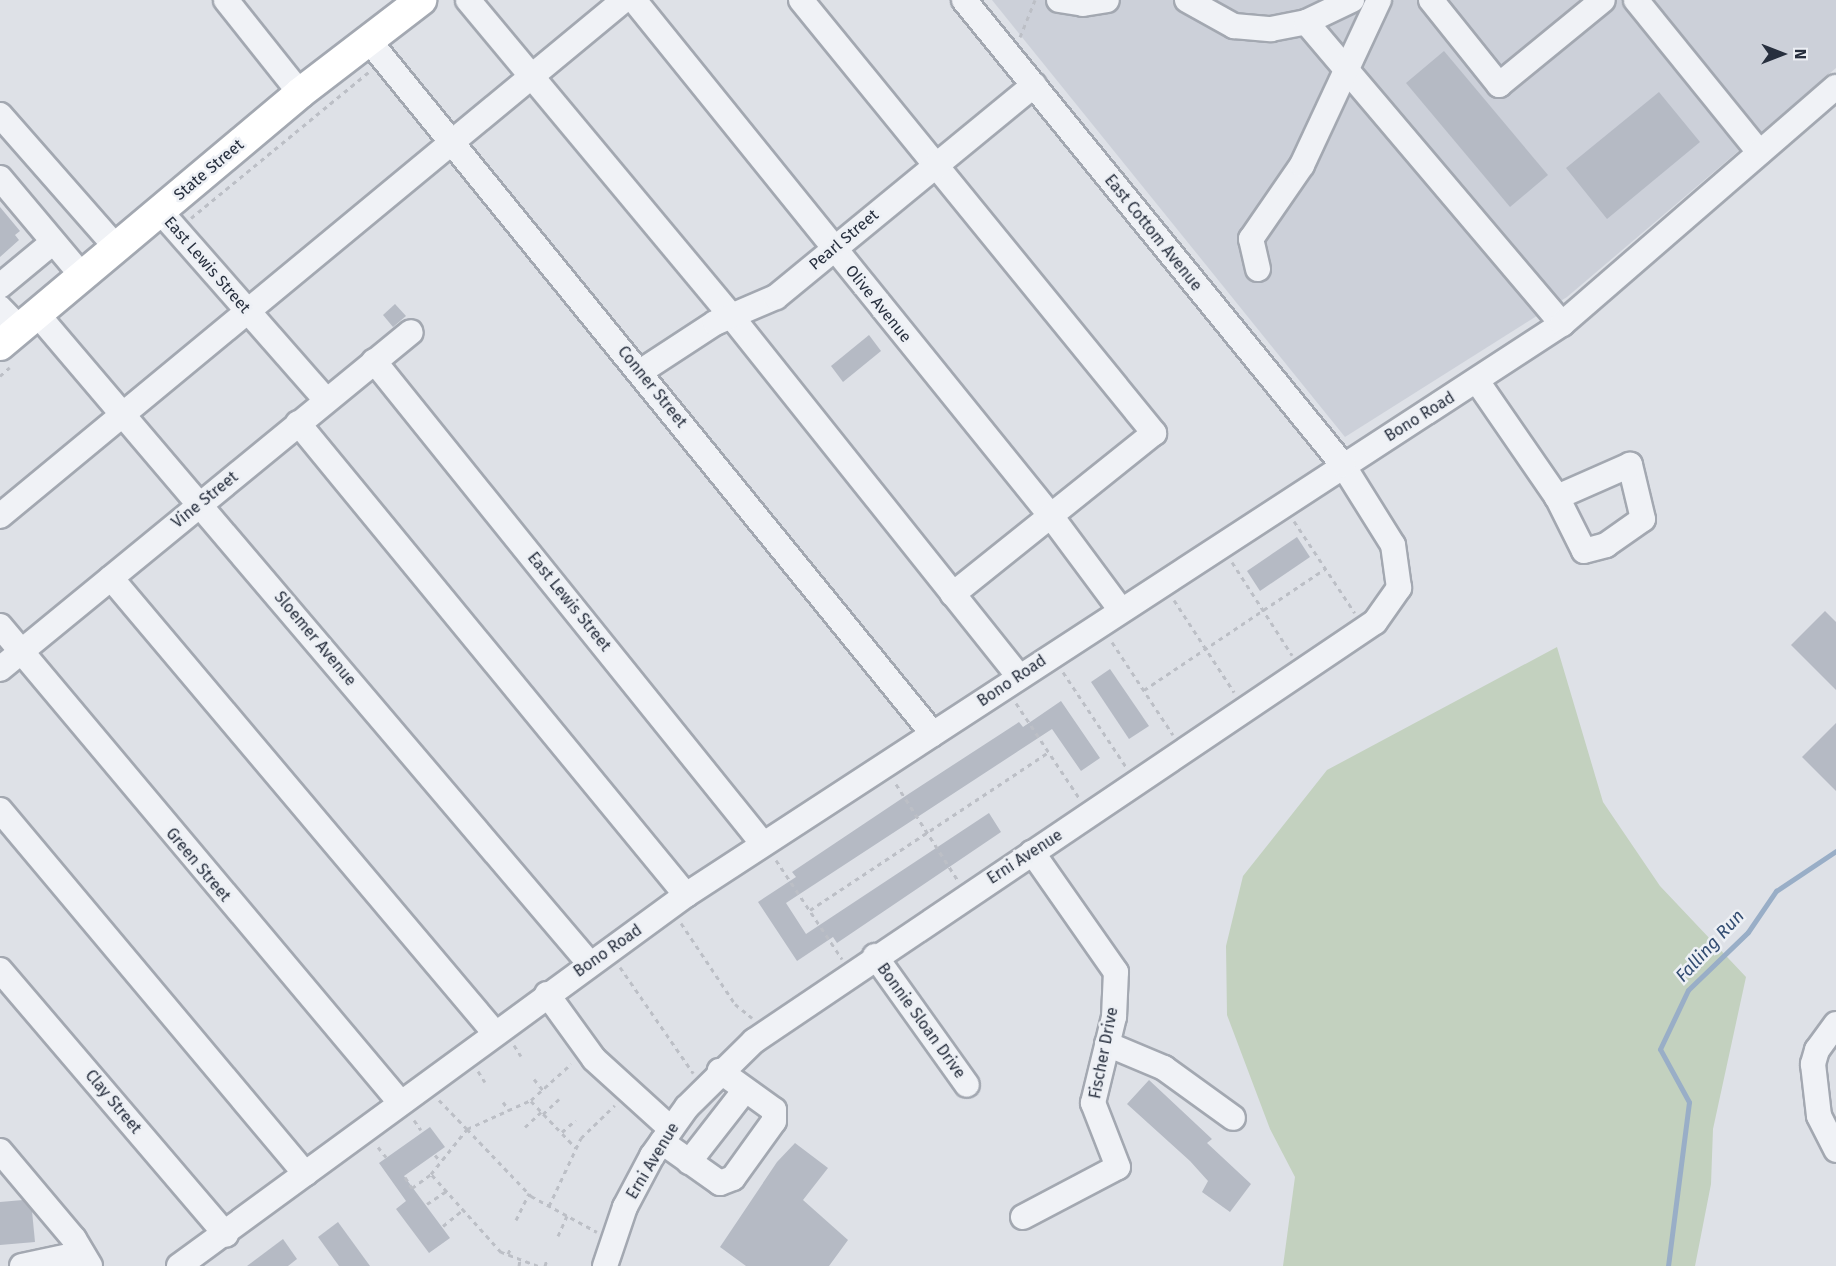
<!DOCTYPE html>
<style>
body{margin:0}
#map{position:relative;width:1836px;height:1266px;overflow:hidden;background:#dee1e7;font-family:"Fira Sans",sans-serif}
div>[style]{position:absolute}
[style*='--x']{left:calc(var(--x)*1px);top:calc(var(--y)*1px);width:calc(var(--w)*1px);rotate:calc(var(--a)*1deg)}
.built>*{inset:0;background:#ccd0d9}
.green>*{inset:0;background:#c3d1bf}
.stream>*{height:5px;margin:-2.5px;padding:0 2.5px;transform-origin:2.5px;border-radius:2.5px;background:#99aec7}
.building>*{inset:0;background:#b5bac4}
.path>*{height:3px;margin-top:-1.5px;transform-origin:0;background:repeating-linear-gradient(90deg,#bcbfc6 0 4.5px,transparent 0 9px)}
.roads{filter:drop-shadow(2px 0 #a3a8b1) drop-shadow(-2px 0 #a3a8b1) drop-shadow(0 2px #a3a8b1) drop-shadow(0 -2px #a3a8b1)}
.minor>*{height:24px;margin:-12px;padding:0 12px;transform-origin:12px;border-radius:12px;background:#f0f2f6}
.major>*{height:30px;margin:-15px;padding:0 15px;transform-origin:15px;border-radius:15px;background:#fff}
span{translate:-50% -50%;white-space:nowrap;text-align:center;line-height:1.15;-webkit-text-stroke:5px #edf0f5;paint-order:stroke}
.street-label{font-size:16px;color:#272f3e}
.water-label{font-size:18px;color:#324c71;font-style:italic}
.north{position:absolute;left:1752px;top:24px;width:60px;height:60px;-webkit-text-stroke:4px #edf0f5;paint-order:stroke;rotate:90deg;font-size:16px;font-weight:700;line-height:24px;text-align:center;color:#272f3e}
.north::after{content:'';display:block;margin:auto;width:21px;height:27px;background:#272f3e;clip-path:polygon(50% 0,100% 100%,50% 72%,0 100%)}
</style>
<div id="map">
<div class="built">
<div style="clip-path:polygon(992px 0,1836px 0,1836px 68px,1567px 297px,1345px 437px)"></div>
</div>
<div class="green">
<div style="clip-path:polygon(1557px 647px,1603px 802px,1660px 886px,1746px 977px,1713px 1129px,1711px 1184px,1695px 1266px,1283px 1266px,1295px 1177px,1270px 1129px,1227px 1015px,1226px 946px,1243px 876px,1327px 770px)"></div>
</div>
<div class="stream">
<div style="--x:1668;--y:1266;--w:165;--a:-82.7"></div>
<div style="--x:1689;--y:1102;--w:60;--a:-118.7"></div>
<div style="--x:1660;--y:1049;--w:65;--a:-64.6"></div>
<div style="--x:1688;--y:990;--w:83;--a:-44"></div>
<div style="--x:1748;--y:932;--w:50;--a:-55.7"></div>
<div style="--x:1776;--y:891;--w:72;--a:-33.7"></div>
</div>
<div class="building">
<div style="clip-path:polygon(1444px 51px,1548px 175px,1510px 207px,1406px 83px)"></div>
<div style="clip-path:polygon(1659px 92px,1700px 142px,1607px 219px,1566px 168px)"></div>
<div style="clip-path:polygon(0 207px,20px 231px,15px 235px,19px 240px,0 257px)"></div>
<div style="clip-path:polygon(395px 304px,406px 316px,393px 327px,383px 315px)"></div>
<div style="clip-path:polygon(869px 335px,881px 351px,843px 382px,831px 366px)"></div>
<div style="clip-path:polygon(1297px 537px,1310px 557px,1260px 591px,1247px 571px)"></div>
<div style="clip-path:polygon(1825px 611px,1836px 622px,1836px 690px,1791px 645px)"></div>
<div style="clip-path:polygon(1110px 669px,1149px 726px,1129px 739px,1091px 682px)"></div>
<div style="clip-path:polygon(1061px 701px,1100px 758px,1081px 771px,1052px 729px,786px 903px,806px 934px,989px 813px,1001px 832px,837px 943px,833px 937px,797px 961px,758px 902px,796px 877px,792px 872px,910px 793px,1019px 722px,1023px 727px)"></div>
<div style="clip-path:polygon(1836px 723px,1836px 791px,1802px 757px)"></div>
<div style="clip-path:polygon(1149px 1080px,1212px 1139px,1207px 1143px,1251px 1184px,1230px 1212px,1202px 1192px,1208px 1181px,1190px 1161px,1127px 1104px)"></div>
<div style="clip-path:polygon(430px 1127px,445px 1147px,404px 1176px,450px 1238px,429px 1253px,396px 1209px,406px 1201px,379px 1163px)"></div>
<div style="clip-path:polygon(795px 1143px,828px 1168px,803px 1200px,848px 1240px,829px 1266px,746px 1266px,720px 1247px,777px 1162px)"></div>
<div style="clip-path:polygon(23px 1200px,32px 1211px,35px 1242px,0 1245px,0 1202px)"></div>
<div style="clip-path:polygon(338px 1222px,370px 1266px,339px 1266px,318px 1237px)"></div>
<div style="clip-path:polygon(283px 1239px,297px 1259px,288px 1266px,247px 1266px)"></div>
</div>
<div class="path">
<div style="--x:1020;--y:37;--w:40;--a:-68"></div>
<div style="--x:191;--y:218;--w:230;--a:-39.4"></div>
<div style="--x:0;--y:376;--w:13;--a:-42"></div>
<div style="--x:1294;--y:521;--w:110;--a:56.5"></div>
<div style="--x:1232;--y:562;--w:111;--a:57.2"></div>
<div style="--x:1174;--y:600;--w:110;--a:56.9"></div>
<div style="--x:1112;--y:642;--w:111;--a:56.7"></div>
<div style="--x:1063;--y:672;--w:114;--a:56.4"></div>
<div style="--x:1144;--y:690;--w:218;--a:-33.8"></div>
<div style="--x:1016;--y:703;--w:114;--a:56.4"></div>
<div style="--x:896;--y:784;--w:113;--a:57.3"></div>
<div style="--x:776;--y:860;--w:119;--a:56.3"></div>
<div style="--x:810;--y:910;--w:287;--a:-33.5"></div>
<div style="--x:681;--y:923;--w:97;--a:56.3"></div>
<div style="--x:735;--y:1004;--w:22;--a:39"></div>
<div style="--x:620;--y:967;--w:129;--a:55.4"></div>
<div style="--x:514;--y:1045;--w:13;--a:58"></div>
<div style="--x:478;--y:1071;--w:13;--a:58"></div>
<div style="--x:534;--y:1079;--w:14;--a:51"></div>
<div style="--x:439;--y:1100;--w:40;--a:46"></div>
<div style="--x:467;--y:1129;--w:70;--a:-24.4"></div>
<div style="--x:531;--y:1100;--w:54;--a:-42"></div>
<div style="--x:531;--y:1101;--w:65;--a:46.2"></div>
<div style="--x:503;--y:1102;--w:10;--a:53"></div>
<div style="--x:543;--y:1114;--w:22;--a:-43"></div>
<div style="--x:414;--y:1120;--w:12;--a:55"></div>
<div style="--x:525;--y:1127;--w:22;--a:-43"></div>
<div style="--x:562;--y:1132;--w:18;--a:-41"></div>
<div style="--x:378;--y:1147;--w:13;--a:51"></div>
<div style="--x:435;--y:1155;--w:9;--a:49"></div>
<div style="--x:405;--y:1177;--w:13;--a:58"></div>
<div style="--x:412;--y:1188;--w:24;--a:-36"></div>
<div style="--x:427;--y:1204;--w:23;--a:-34"></div>
<div style="--x:549;--y:1206;--w:75;--a:-64.8"></div>
<div style="--x:581;--y:1138;--w:47;--a:-44.1"></div>
<div style="--x:516;--y:1220;--w:30;--a:-64"></div>
<div style="--x:443;--y:1226;--w:26;--a:-39"></div>
<div style="--x:558;--y:1236;--w:22;--a:-66"></div>
<div style="--x:508;--y:1254;--w:8;--a:-67"></div>
<div style="--x:519;--y:1266;--w:7;--a:-82"></div>
<div style="--x:538;--y:1266;--w:40;--a:-159"></div>
<div style="--x:501;--y:1252;--w:105;--a:-131.9"></div>
<div style="--x:431;--y:1174;--w:58;--a:-51.3"></div>
<div style="--x:467;--y:1129;--w:93;--a:46.3"></div>
<div style="--x:531;--y:1196;--w:75;--a:28.6"></div>
<div style="--x:545;--y:1266;--w:7;--a:-74"></div>
</div>
<div class="roads">
<div class="minor">
<div style="--x:226;--y:0;--w:119;--a:51.5"></div>
<div style="--x:468;--y:0;--w:413;--a:50.2"></div>
<div style="--x:732;--y:317;--w:460;--a:51.4"></div>
<div style="--x:634;--y:0;--w:663;--a:51.06"></div>
<div style="--x:1051;--y:516;--w:116;--a:53.4"></div>
<div style="--x:801;--y:0;--w:559;--a:50.81"></div>
<div style="--x:1154;--y:433;--w:258;--a:141.3"></div>
<div style="--x:1059;--y:0;--w:24;--a:9"></div>
<div style="--x:1083;--y:4;--w:24;--a:-9"></div>
<div style="--x:1187;--y:0;--w:54;--a:29"></div>
<div style="--x:1234;--y:26;--w:37;--a:5"></div>
<div style="--x:1271;--y:29;--w:36;--a:-11"></div>
<div style="--x:1306;--y:22;--w:396;--a:49.7"></div>
<div style="--x:1431;--y:0;--w:109;--a:51.3"></div>
<div style="--x:1499;--y:85;--w:134;--a:-39.3"></div>
<div style="--x:1636;--y:0;--w:196;--a:51"></div>
<div style="--x:1306;--y:22;--w:51;--a:-25.6"></div>
<div style="--x:370;--y:42;--w:892;--a:50.87"></div>
<div style="--x:0;--y:115;--w:176;--a:48.7"></div>
<div style="--x:0;--y:178;--w:129;--a:50"></div>
<div style="--x:160;--y:211;--w:250;--a:48.7"></div>
<div style="--x:1258;--y:269;--w:31;--a:-103"></div>
<div style="--x:1251;--y:239;--w:90;--a:-55.4"></div>
<div style="--x:1302;--y:165;--w:182;--a:-65"></div>
<div style="--x:0;--y:286;--w:69;--a:-39.7"></div>
<div style="--x:0;--y:308;--w:29;--a:46"></div>
<div style="--x:38;--y:315;--w:852;--a:49.62"></div>
<div style="--x:374;--y:361;--w:620;--a:51.15"></div>
<div style="--x:640;--y:372;--w:90;--a:-33.2"></div>
<div style="--x:715;--y:323;--w:66;--a:-23.1"></div>
<div style="--x:776;--y:297;--w:334;--a:-39.4"></div>
<div style="--x:1477;--y:381;--w:141;--a:55.4"></div>
<div style="--x:1557;--y:497;--w:60;--a:63.4"></div>
<div style="--x:1584;--y:551;--w:23;--a:-15"></div>
<div style="--x:1606;--y:545;--w:45;--a:-35.1"></div>
<div style="--x:1643;--y:519;--w:56;--a:-103.5"></div>
<div style="--x:1630;--y:465;--w:80;--a:156.3"></div>
<div style="--x:298;--y:423;--w:611;--a:50.58"></div>
<div style="--x:0;--y:516;--w:810;--a:-39.59"></div>
<div style="--x:111;--y:578;--w:594;--a:49.85"></div>
<div style="--x:0;--y:626;--w:620;--a:49.97"></div>
<div style="--x:0;--y:669;--w:531;--a:-39.35"></div>
<div style="--x:0;--y:810;--w:475;--a:50"></div>
<div style="--x:875;--y:956;--w:158;--a:54.5"></div>
<div style="--x:0;--y:970;--w:348;--a:49.5"></div>
<div style="--x:547;--y:994;--w:80;--a:54.1"></div>
<div style="--x:594;--y:1059;--w:104;--a:42.3"></div>
<div style="--x:1836;--y:1024;--w:32;--a:126"></div>
<div style="--x:1817;--y:1050;--w:15;--a:106"></div>
<div style="--x:1813;--y:1064;--w:52;--a:83.4"></div>
<div style="--x:1819;--y:1116;--w:38;--a:63"></div>
<div style="--x:1107;--y:1044;--w:62;--a:22.8"></div>
<div style="--x:1164;--y:1068;--w:85;--a:35.9"></div>
<div style="--x:662;--y:1142;--w:71;--a:35.3"></div>
<div style="--x:720;--y:1183;--w:14;--a:-21"></div>
<div style="--x:733;--y:1178;--w:70;--a:-54.3"></div>
<div style="--x:774;--y:1121;--w:11;--a:-90"></div>
<div style="--x:774;--y:1110;--w:67;--a:-144.2"></div>
<div style="--x:0;--y:1151;--w:115;--a:49.9"></div>
<div style="--x:74;--y:1239;--w:31;--a:59"></div>
<div style="--x:689;--y:1162;--w:91;--a:-52.1"></div>
<div style="--x:1023;--y:1217;--w:107;--a:-27.8"></div>
<div style="--x:1118;--y:1167;--w:69;--a:-111.3"></div>
<div style="--x:1093;--y:1103;--w:89;--a:-76.3"></div>
<div style="--x:1114;--y:1017;--w:45;--a:-87.5"></div>
<div style="--x:1116;--y:972;--w:146;--a:-125"></div>
<div style="--x:22;--y:1266;--w:61;--a:-12.2"></div>
<div style="--x:179;--y:1266;--w:628;--a:-36.2"></div>
<div style="--x:686;--y:895;--w:1046;--a:-33.1"></div>
<div style="--x:1562;--y:324;--w:362;--a:-40.9"></div>
<div style="--x:605;--y:1266;--w:62;--a:-71.3"></div>
<div style="--x:625;--y:1207;--w:58;--a:-62.1"></div>
<div style="--x:652;--y:1156;--w:60;--a:-54.5"></div>
<div style="--x:687;--y:1107;--w:94;--a:-44.6"></div>
<div style="--x:754;--y:1041;--w:749;--a:-34.01"></div>
<div style="--x:1375;--y:622;--w:42;--a:-54.8"></div>
<div style="--x:1399;--y:588;--w:43;--a:-97.9"></div>
<div style="--x:1393;--y:545;--w:94;--a:-122"></div>
<div style="--x:1343;--y:465;--w:600;--a:-129.18"></div>
</div>
<div class="major">
<div style="--x:0;--y:345;--w:392;--a:-40"></div>
<div style="--x:300;--y:93;--w:153;--a:-37.5"></div>
</div>
</div>
<div class="street-label">
<span style="left:209px;top:170px;rotate:-40deg">State Street</span>
<span style="left:1153px;top:233px;rotate:51deg">East Cottom Avenue</span>
<span style="left:844px;top:240px;rotate:-40deg">Pearl Street</span>
<span style="left:207px;top:265px;rotate:49deg">East Lewis Street</span>
<span style="left:878px;top:304px;rotate:51deg">Olive Avenue</span>
<span style="left:652px;top:387px;rotate:51deg">Conner Street</span>
<span style="left:1420px;top:417px;rotate:-32deg">Bono Road</span>
<span style="left:205px;top:500px;rotate:-39deg">Vine Street</span>
<span style="left:569px;top:602px;rotate:51deg">East Lewis Street</span>
<span style="left:315px;top:639px;rotate:50deg">Sloemer Avenue</span>
<span style="left:1012px;top:681px;rotate:-34deg">Bono Road</span>
<span style="left:1025px;top:857px;rotate:-33deg">Erni Avenue</span>
<span style="left:198px;top:865px;rotate:50deg">Green Street</span>
<span style="left:608px;top:951px;rotate:-35deg">Bono Road</span>
<span style="left:921px;top:1021px;rotate:54deg">Bonnie Sloan Drive</span>
<span style="left:1104px;top:1053px;rotate:-79deg">Fischer Drive</span>
<span style="left:113px;top:1102px;rotate:50deg">Clay Street</span>
<span style="left:653px;top:1161px;rotate:-59deg">Erni Avenue</span>
</div>
<div class="water-label">
<span style="left:1710px;top:946px;rotate:-47deg">Falling Run</span>
</div>
<div class="north">N</div>
</div>
